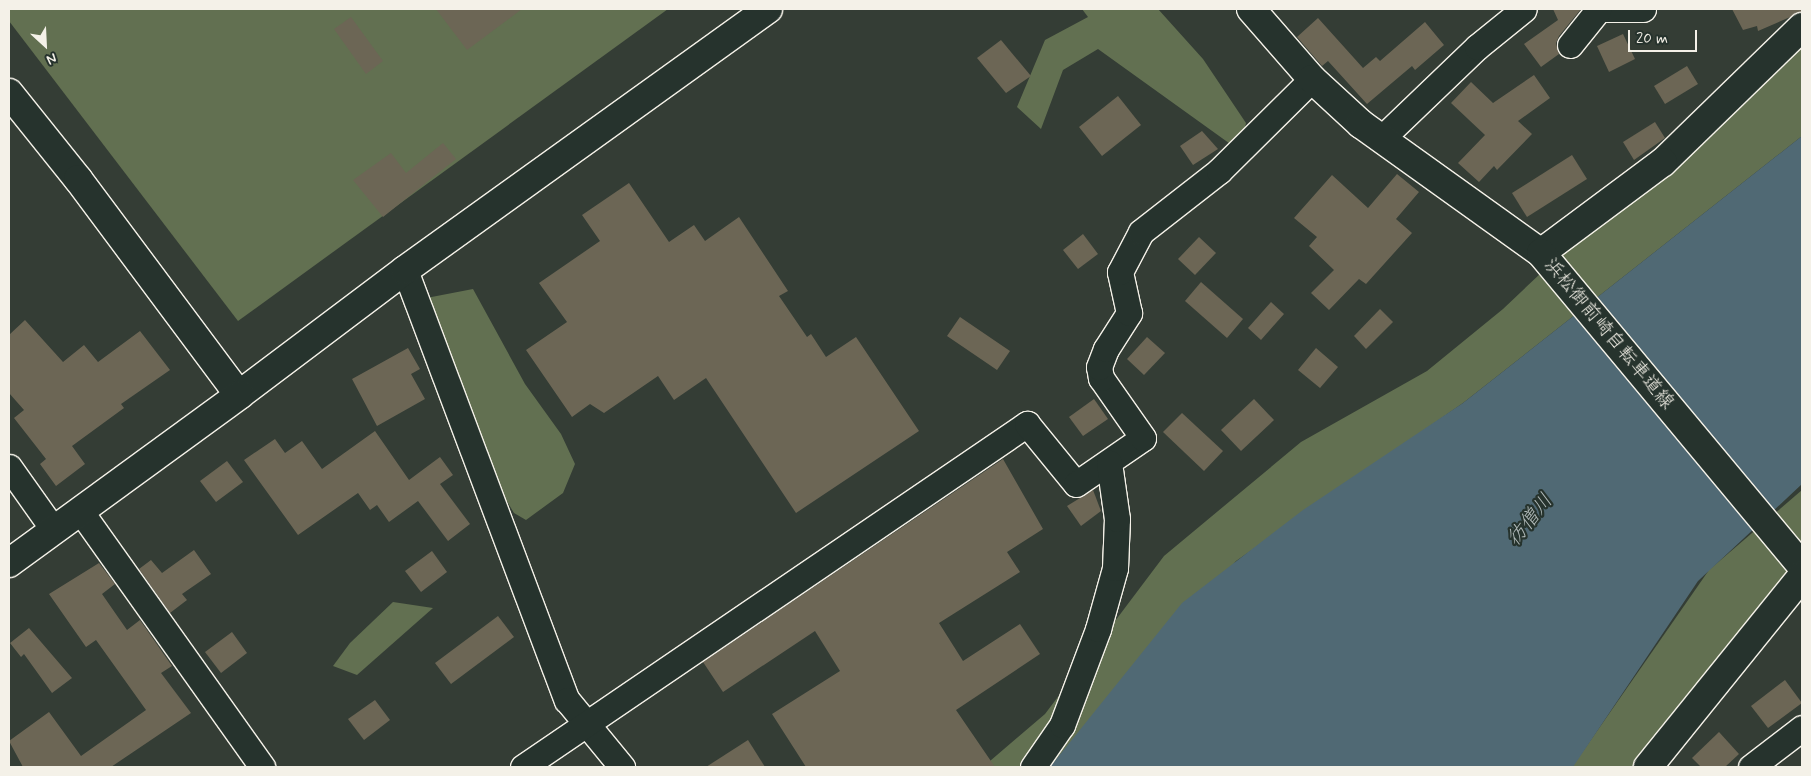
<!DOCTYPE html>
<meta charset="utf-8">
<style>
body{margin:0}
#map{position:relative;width:1811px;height:776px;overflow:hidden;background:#343d35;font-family:Mynerve,"Klee One",sans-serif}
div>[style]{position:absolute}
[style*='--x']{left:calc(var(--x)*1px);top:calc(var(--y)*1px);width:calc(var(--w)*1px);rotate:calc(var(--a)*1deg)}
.green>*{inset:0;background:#627051}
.water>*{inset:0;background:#506974}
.building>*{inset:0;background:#6c6655}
.roads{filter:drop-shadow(1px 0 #f4f1e8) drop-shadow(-1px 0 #f4f1e8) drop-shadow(0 1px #f4f1e8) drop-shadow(0 -1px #f4f1e8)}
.minor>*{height:25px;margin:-12.5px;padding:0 12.5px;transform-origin:12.5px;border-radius:12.5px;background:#26332d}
.tertiary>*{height:28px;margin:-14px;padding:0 14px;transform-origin:14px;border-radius:14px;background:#26332d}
.secondary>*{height:28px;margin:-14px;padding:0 14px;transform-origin:14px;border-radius:14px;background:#26332d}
span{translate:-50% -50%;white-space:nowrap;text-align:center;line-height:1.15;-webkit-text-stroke:4.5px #26332d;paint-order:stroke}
.street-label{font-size:19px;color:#f4f1e8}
.water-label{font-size:20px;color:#b2bbba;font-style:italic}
.frame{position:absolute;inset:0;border:10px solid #f4f1e8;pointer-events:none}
.north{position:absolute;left:20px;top:20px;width:50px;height:50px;-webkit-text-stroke:4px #26332d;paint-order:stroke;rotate:155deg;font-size:14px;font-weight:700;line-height:20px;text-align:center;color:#f4f1e8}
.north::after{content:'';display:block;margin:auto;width:18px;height:22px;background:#f4f1e8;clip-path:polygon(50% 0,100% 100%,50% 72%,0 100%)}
.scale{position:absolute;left:1628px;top:30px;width:69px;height:22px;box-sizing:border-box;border:2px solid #f4f1e8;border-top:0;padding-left:6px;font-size:15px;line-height:18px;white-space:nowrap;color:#f4f1e8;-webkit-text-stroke:4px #26332d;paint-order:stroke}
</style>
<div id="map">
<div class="green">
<div style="clip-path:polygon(9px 9px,668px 9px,238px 321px,9px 21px)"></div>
<div style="clip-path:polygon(1082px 9px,1158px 9px,1203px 59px,1246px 123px,1240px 151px,1098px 49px,1063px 70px,1041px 129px,1017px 107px,1045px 40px,1088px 17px)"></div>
<div style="clip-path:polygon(1802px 26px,1802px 136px,1463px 403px,1236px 561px,1067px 767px,983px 767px,1045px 714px,1164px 556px,1301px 442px,1427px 371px,1503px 309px)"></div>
<div style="clip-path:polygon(473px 289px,525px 384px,561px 434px,575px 464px,563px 493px,526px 520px,514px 513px,482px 460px,416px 300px)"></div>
<div style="clip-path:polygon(1802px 490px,1802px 589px,1657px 767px,1572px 767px,1709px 570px)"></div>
<div style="clip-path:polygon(393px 602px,433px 608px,357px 675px,333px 666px,350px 643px)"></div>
</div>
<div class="water">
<div style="clip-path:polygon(1802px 136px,1802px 484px,1698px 581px,1573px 767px,1050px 767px,1182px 603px,1303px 510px,1463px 403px)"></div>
</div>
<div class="building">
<div style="clip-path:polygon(436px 9px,522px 9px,467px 50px)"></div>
<div style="clip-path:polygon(1553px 9px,1581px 9px,1559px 36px,1556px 43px,1559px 54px,1541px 67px,1524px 44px,1558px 20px)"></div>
<div style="clip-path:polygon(1732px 9px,1802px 9px,1802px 12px,1758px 31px,1757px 26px,1743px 30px)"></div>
<div style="clip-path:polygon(351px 17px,383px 61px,366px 74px,334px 29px)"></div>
<div style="clip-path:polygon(1318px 18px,1363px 68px,1376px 57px,1380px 61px,1425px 22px,1444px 45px,1415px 70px,1412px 66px,1367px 104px,1328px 61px,1322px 66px,1297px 37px)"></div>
<div style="clip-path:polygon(1623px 34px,1635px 59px,1609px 72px,1597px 46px)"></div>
<div style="clip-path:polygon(1001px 40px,1031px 76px,1006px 93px,977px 58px)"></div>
<div style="clip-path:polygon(1687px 66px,1698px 84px,1665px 104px,1654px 86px)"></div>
<div style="clip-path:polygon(1534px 75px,1550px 98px,1518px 121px,1532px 134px,1497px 170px,1494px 166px,1479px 182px,1458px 163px,1485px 135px,1451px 103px,1471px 82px,1493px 103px)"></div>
<div style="clip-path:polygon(1118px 96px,1141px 125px,1102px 156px,1079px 127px)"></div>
<div style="clip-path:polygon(1655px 122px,1665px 138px,1634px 160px,1623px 142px)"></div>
<div style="clip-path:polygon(1202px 131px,1218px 149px,1193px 165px,1180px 146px)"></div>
<div style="clip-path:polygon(443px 143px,456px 159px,383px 217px,353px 180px,391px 153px,406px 173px)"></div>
<div style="clip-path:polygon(1572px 155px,1587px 179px,1527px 217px,1512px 193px)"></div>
<div style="clip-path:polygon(1397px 174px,1419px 192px,1396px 219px,1412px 233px,1366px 284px,1359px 279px,1329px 310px,1311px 293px,1334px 270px,1309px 246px,1317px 237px,1294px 218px,1332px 175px,1368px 208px)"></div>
<div style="clip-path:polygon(629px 183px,669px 242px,694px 225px,705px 241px,739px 217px,788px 291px,779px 296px,807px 337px,811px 334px,826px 357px,856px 337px,919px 431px,796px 513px,706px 378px,674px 400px,658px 376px,604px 413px,590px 404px,572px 417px,526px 350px,567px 322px,539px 283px,600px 241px,582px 215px)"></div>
<div style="clip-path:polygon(1083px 234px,1098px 254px,1078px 269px,1063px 250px)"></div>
<div style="clip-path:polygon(1199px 237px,1216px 253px,1195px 275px,1178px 259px)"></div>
<div style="clip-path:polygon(1201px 282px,1243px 319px,1227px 338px,1185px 301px)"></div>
<div style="clip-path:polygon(1271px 302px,1284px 314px,1261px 340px,1248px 328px)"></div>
<div style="clip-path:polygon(1380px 309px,1393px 322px,1366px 349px,1354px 336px)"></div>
<div style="clip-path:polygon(960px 317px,1010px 351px,997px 370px,947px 336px)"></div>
<div style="clip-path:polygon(25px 320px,63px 362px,84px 345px,98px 362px,140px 331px,170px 370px,121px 404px,124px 408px,72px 446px,85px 464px,56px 486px,40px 464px,46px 459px,14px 418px,24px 410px,9px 393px,9px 335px)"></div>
<div style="clip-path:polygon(1147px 337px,1165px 353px,1144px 375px,1127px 359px)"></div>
<div style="clip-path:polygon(408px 348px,420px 369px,411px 374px,425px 399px,377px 426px,352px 379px)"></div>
<div style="clip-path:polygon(1316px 348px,1338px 367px,1320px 388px,1298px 370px)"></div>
<div style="clip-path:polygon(1094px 399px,1108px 419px,1083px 436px,1069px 417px)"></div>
<div style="clip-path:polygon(1254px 399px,1274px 420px,1241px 451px,1221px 430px)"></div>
<div style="clip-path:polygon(1182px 413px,1223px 451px,1204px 471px,1163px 432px)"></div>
<div style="clip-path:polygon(375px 431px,409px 480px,440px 457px,453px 475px,440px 484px,470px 524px,448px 541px,418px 501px,389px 522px,377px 505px,370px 510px,358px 493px,298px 535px,244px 460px,275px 439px,285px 453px,302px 441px,322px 469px)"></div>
<div style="clip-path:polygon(1003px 459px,1043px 529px,1007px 552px,1020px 572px,939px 623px,963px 661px,1020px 624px,1040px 654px,956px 710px,995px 767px,806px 767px,772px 714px,840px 671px,815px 631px,723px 692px,703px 662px)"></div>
<div style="clip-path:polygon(227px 461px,243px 482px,216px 502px,200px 481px)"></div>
<div style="clip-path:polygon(1093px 490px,1101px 511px,1081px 526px,1067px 506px)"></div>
<div style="clip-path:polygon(194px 550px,211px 574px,182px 594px,187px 600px,170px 613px,139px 569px,151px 560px,162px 573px)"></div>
<div style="clip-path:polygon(432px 551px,447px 572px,421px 592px,405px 571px)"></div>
<div style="clip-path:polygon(99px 563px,115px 584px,102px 594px,127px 630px,140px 620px,172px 666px,161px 673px,191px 713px,111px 767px,23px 767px,9px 741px,49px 712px,81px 756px,146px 710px,96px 640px,86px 647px,49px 594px)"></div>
<div style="clip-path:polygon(498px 616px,514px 637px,451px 684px,435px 663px)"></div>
<div style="clip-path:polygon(29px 628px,72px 678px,52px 693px,24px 654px,21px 657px,10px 643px)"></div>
<div style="clip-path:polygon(232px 632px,247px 653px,221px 673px,205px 652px)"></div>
<div style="clip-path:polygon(1785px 680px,1802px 703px,1768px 728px,1751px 706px)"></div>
<div style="clip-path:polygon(375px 700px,390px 720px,364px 740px,348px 719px)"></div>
<div style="clip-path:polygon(1719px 732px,1739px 754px,1725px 767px,1701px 767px,1692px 758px)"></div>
<div style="clip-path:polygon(748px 740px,765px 767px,706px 767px)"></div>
</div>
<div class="roads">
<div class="minor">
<div style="--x:1597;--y:9;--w:46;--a:0"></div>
<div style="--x:1570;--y:45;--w:45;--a:-51.3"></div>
<div style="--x:1381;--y:139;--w:133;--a:-43.8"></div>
<div style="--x:1477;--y:47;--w:60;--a:-39"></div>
<div style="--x:405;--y:270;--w:460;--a:69.4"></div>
<div style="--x:567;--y:700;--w:87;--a:50.6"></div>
<div style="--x:9;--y:467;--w:76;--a:54.6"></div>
<div style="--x:81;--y:512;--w:313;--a:54.6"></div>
<div style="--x:523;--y:767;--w:610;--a:-34.24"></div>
<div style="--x:1027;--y:424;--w:77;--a:50.8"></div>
<div style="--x:1076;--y:484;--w:81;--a:-34.5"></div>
<div style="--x:1143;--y:438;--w:73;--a:-125"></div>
<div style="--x:1101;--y:378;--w:11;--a:-100"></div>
<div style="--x:1099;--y:367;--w:19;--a:-69"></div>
<div style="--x:1106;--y:349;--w:43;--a:-57.4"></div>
<div style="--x:1129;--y:313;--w:42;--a:-102.4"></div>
<div style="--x:1120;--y:272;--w:45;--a:-62.3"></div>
<div style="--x:1141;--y:232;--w:99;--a:-38"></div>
<div style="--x:1219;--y:171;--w:131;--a:-44.7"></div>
<div style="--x:1033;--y:767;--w:51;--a:-55.4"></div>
<div style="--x:1062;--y:725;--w:103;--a:-69.4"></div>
<div style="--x:1098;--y:629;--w:63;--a:-74.4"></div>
<div style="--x:1115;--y:568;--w:49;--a:-87.7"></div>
<div style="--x:1117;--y:519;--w:57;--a:-98.1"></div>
<div style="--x:1751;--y:767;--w:64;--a:-37.4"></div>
</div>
<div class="tertiary">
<div style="--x:1251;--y:9;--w:93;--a:48.9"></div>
<div style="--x:1312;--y:79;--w:67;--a:42.6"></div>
<div style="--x:1361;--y:124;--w:221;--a:35.6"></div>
<div style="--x:9;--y:93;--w:110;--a:51.3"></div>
<div style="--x:78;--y:179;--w:269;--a:53.3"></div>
<div style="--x:239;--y:395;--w:208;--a:-37"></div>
<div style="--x:405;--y:270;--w:447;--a:-35.7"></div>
<div style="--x:9;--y:563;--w:285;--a:-36.1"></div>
</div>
<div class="secondary">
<div style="--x:1802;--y:27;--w:194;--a:135.8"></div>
<div style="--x:1663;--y:162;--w:152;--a:143.3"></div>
<div style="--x:1541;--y:253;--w:408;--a:50.2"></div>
<div style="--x:1648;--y:767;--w:245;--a:-51.1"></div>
</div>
</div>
<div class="street-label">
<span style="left:1609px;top:334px;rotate:50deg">浜松御前崎自転車道線</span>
</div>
<div class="water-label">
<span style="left:1530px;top:520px;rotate:-51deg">彷僧川</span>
</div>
<div class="frame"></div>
<div class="north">N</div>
<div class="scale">20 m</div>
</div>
